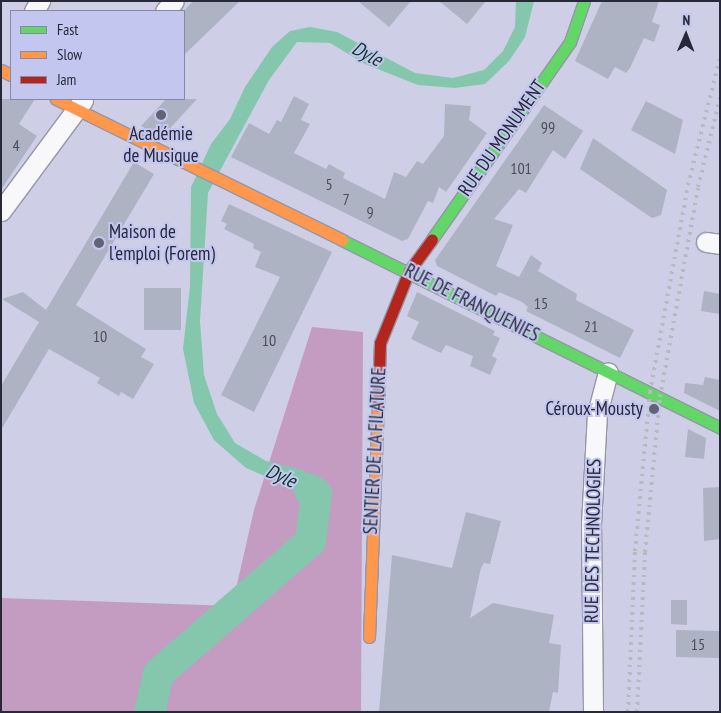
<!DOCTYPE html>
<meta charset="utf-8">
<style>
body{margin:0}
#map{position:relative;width:721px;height:713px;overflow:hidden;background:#cecfe6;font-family:"PT Sans Narrow",sans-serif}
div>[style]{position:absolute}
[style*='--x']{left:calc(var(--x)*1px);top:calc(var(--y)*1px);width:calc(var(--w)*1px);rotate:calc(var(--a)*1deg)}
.forest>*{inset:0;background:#c49bc1}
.water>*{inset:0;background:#84c7ad}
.river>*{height:31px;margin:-15.5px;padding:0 15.5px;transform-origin:15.5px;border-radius:15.5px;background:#84c7ad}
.building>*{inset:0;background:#aeb3c4}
.roads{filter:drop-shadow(1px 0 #9596a7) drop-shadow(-1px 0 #9596a7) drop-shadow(0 1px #9596a7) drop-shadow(0 -1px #9596a7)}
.street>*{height:19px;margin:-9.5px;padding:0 9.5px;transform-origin:9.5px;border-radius:9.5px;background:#f8f8fb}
.fast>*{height:11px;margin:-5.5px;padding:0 5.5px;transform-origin:5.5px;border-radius:5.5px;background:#63d668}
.slow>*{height:11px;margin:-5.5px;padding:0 5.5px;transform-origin:5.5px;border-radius:5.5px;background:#ff974d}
.jam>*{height:11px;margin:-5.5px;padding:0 5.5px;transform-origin:5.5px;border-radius:5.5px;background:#b3261e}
.rail>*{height:4px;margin-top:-2px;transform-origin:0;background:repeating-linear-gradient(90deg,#b8b8bd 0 2.5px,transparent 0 7.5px)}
.dots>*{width:14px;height:14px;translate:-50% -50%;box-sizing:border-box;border:2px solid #c3c7f0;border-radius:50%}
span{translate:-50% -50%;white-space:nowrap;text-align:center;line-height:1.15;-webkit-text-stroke:4px #c3c7f0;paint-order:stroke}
.number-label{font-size:16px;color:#494c5b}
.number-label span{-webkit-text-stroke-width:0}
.poi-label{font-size:19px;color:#272938}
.left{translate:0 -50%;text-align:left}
.right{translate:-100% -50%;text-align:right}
.street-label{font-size:19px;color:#272938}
.water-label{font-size:20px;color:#0f3826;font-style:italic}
.frame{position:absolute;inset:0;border:2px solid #272938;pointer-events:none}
.legend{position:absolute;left:10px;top:10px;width:175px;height:90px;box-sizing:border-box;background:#c3c7f0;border:1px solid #8588a6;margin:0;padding:6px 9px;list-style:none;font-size:15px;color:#272938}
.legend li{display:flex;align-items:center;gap:10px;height:25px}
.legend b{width:25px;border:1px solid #8588a6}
.north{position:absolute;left:661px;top:10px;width:50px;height:50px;-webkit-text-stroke:4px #c3c7f0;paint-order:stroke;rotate:1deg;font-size:14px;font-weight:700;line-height:20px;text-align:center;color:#272938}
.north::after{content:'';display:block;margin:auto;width:18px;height:22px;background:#272938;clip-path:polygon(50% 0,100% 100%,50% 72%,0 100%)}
</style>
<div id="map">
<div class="forest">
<div style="clip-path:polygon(312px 327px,363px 332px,361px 712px,1px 712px,1px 598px,232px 606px,254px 510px)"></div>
</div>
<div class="water">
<div style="clip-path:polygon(516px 1px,534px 1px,525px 37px,509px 61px,485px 84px,455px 88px,418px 85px,365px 64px,330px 43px,297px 42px,269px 80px,208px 193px,200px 321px,204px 375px,217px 414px,235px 443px,266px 461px,303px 470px,328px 491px,329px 522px,306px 527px,310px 502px,297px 490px,246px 468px,214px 440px,194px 403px,183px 349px,190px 286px,191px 187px,211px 144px,230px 119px,245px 87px,272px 47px,290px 31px,310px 27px,337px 32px,415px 73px,453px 78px,484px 70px,503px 51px,515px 27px)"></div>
</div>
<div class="river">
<div style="--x:149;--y:712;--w:40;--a:-77"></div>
<div style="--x:158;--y:673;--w:201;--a:-41"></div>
<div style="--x:310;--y:541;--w:48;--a:-82.9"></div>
<div style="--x:316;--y:493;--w:9;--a:-148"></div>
</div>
<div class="building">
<div style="clip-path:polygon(193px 1px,240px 1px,184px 55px,184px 11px)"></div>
<div style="clip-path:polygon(358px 1px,411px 1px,389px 27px)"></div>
<div style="clip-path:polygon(439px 1px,486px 1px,467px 24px)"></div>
<div style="clip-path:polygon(602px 1px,659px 1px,652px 22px,660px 25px,654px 42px,644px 38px,630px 68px,626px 73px,615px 67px,608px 79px,575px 61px)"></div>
<div style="clip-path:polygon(294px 96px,309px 104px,301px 120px,310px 124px,294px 153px,326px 169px,329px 164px,345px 173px,343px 178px,385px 199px,394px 172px,406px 177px,417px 161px,423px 164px,444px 136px,445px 104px,471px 106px,469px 120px,487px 133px,446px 192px,439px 187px,433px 203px,428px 201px,408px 239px,402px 241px,231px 157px,249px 123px,269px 134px,277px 120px,281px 122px)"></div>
<div style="clip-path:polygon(1px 99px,35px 99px,19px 124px,37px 136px,1px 190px)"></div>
<div style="clip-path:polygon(166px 99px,197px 99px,162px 137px,141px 126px)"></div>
<div style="clip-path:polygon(646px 101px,683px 120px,675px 154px,631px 130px)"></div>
<div style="clip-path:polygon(544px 105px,583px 131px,565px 159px,553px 150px,526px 193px,519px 189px,494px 219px,513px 225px,496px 266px,519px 277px,531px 255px,542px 263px,538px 271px,577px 294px,576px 300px,634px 330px,620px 358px,526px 311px,528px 307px,522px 302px,499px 292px,496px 296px,437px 266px,435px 260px)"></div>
<div style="clip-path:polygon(593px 138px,667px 190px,661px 215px,652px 218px,580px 169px)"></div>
<div style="clip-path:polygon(134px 162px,154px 174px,76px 305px,146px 349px,141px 357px,154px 364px,133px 399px,121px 392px,119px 396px,97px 383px,100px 378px,49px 349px,1px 430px,1px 386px,39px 322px,2px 299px,23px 292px,46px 310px)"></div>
<div style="clip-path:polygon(229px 204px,332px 252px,254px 412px,221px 395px,280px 277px,255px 267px,261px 252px,253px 248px,254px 244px,224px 229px,227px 224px,221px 221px)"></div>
<div style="clip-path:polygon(144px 288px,181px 288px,181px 330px,144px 330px)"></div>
<div style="clip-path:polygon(704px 291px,720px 294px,720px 314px,701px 311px)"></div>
<div style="clip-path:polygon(417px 292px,495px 331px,493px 335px,500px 338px,492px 356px,497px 359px,490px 375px,470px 366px,473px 356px,446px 345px,441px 353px,411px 339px,419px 322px,407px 316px)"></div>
<div style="clip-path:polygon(705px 377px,720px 380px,720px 411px,684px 393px,685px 383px,703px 385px)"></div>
<div style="clip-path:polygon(688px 429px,706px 438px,704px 459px,685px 457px)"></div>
<div style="clip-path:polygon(720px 487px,720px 539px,704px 541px,703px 488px)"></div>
<div style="clip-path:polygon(466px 512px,501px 521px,490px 564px,484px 563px,481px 568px,470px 618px,493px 603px,554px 615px,549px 643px,561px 645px,558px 693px,553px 692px,549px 712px,379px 712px,392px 555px,452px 568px)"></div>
<div style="clip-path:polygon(671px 600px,687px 600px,687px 625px,671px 624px)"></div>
<div style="clip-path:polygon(676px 630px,720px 631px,720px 658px,676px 657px)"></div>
</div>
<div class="roads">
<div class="street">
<div style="--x:34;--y:11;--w:12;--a:-59"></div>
<div style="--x:165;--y:11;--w:13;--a:-48"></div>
<div style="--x:1;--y:211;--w:138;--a:-53.5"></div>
<div style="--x:706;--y:242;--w:14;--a:8"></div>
<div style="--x:593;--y:712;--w:188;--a:-90.6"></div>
<div style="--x:591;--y:524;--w:110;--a:-86.9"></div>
<div style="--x:597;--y:414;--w:43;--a:-75.3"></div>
</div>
<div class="fast">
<div style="--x:432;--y:239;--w:241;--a:-55"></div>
<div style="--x:570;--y:42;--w:43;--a:-71.1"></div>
<div style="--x:342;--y:240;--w:422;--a:26.4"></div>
</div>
<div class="slow">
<div style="--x:1;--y:70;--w:11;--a:27"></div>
<div style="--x:56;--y:99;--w:319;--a:26.2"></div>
<div style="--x:369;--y:637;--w:231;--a:-87.8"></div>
</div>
<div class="jam">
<div style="--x:378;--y:406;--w:63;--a:-88.2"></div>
<div style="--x:380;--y:343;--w:78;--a:-68.1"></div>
<div style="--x:409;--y:271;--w:39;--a:-54"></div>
</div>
</div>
<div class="rail">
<div style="--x:628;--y:712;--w:161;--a:-87.5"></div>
<div style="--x:635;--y:551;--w:160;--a:-84.6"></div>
<div style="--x:650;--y:392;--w:210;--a:-79.6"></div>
<div style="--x:688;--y:185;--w:131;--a:-75.9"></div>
<div style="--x:637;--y:712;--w:160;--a:-87.1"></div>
<div style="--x:645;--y:552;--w:156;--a:-84.5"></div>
<div style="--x:660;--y:397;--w:213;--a:-79.7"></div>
<div style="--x:698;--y:187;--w:92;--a:-76.1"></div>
</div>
<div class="dots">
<div style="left:161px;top:115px;background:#616375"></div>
<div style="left:99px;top:243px;background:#616375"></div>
<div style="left:654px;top:409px;background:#616375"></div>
</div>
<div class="number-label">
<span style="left:548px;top:127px">99</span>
<span style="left:16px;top:145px">4</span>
<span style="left:521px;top:168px">101</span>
<span style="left:329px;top:184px">5</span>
<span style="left:346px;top:199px">7</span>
<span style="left:370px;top:212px">9</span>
<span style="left:541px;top:303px">15</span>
<span style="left:591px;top:326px">21</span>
<span style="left:100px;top:336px">10</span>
<span style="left:269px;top:340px">10</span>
<span style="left:698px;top:644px">15</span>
</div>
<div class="poi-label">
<span style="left:161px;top:145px">Académie<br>de Musique</span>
<span class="left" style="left:109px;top:243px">Maison de<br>l'emploi (Forem)</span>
<span class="right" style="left:643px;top:409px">Céroux-Mousty</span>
</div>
<div class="street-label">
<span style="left:502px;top:138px;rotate:-55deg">RUE DU MONUMENT</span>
<span style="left:472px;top:303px;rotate:27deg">RUE DE FRANQUENIES</span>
<span style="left:375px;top:451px;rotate:-87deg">SENTIER DE LA FILATURE</span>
<span style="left:593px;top:541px;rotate:-89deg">RUE DES TECHNOLOGIES</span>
</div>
<div class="water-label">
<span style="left:367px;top:54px;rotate:28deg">Dyle</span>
<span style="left:281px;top:476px;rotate:24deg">Dyle</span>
</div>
<div class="frame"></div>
<ul class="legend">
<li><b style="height:6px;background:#63d668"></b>Fast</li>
<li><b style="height:6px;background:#ff974d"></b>Slow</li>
<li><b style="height:6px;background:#b3261e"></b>Jam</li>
</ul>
<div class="north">N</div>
</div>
